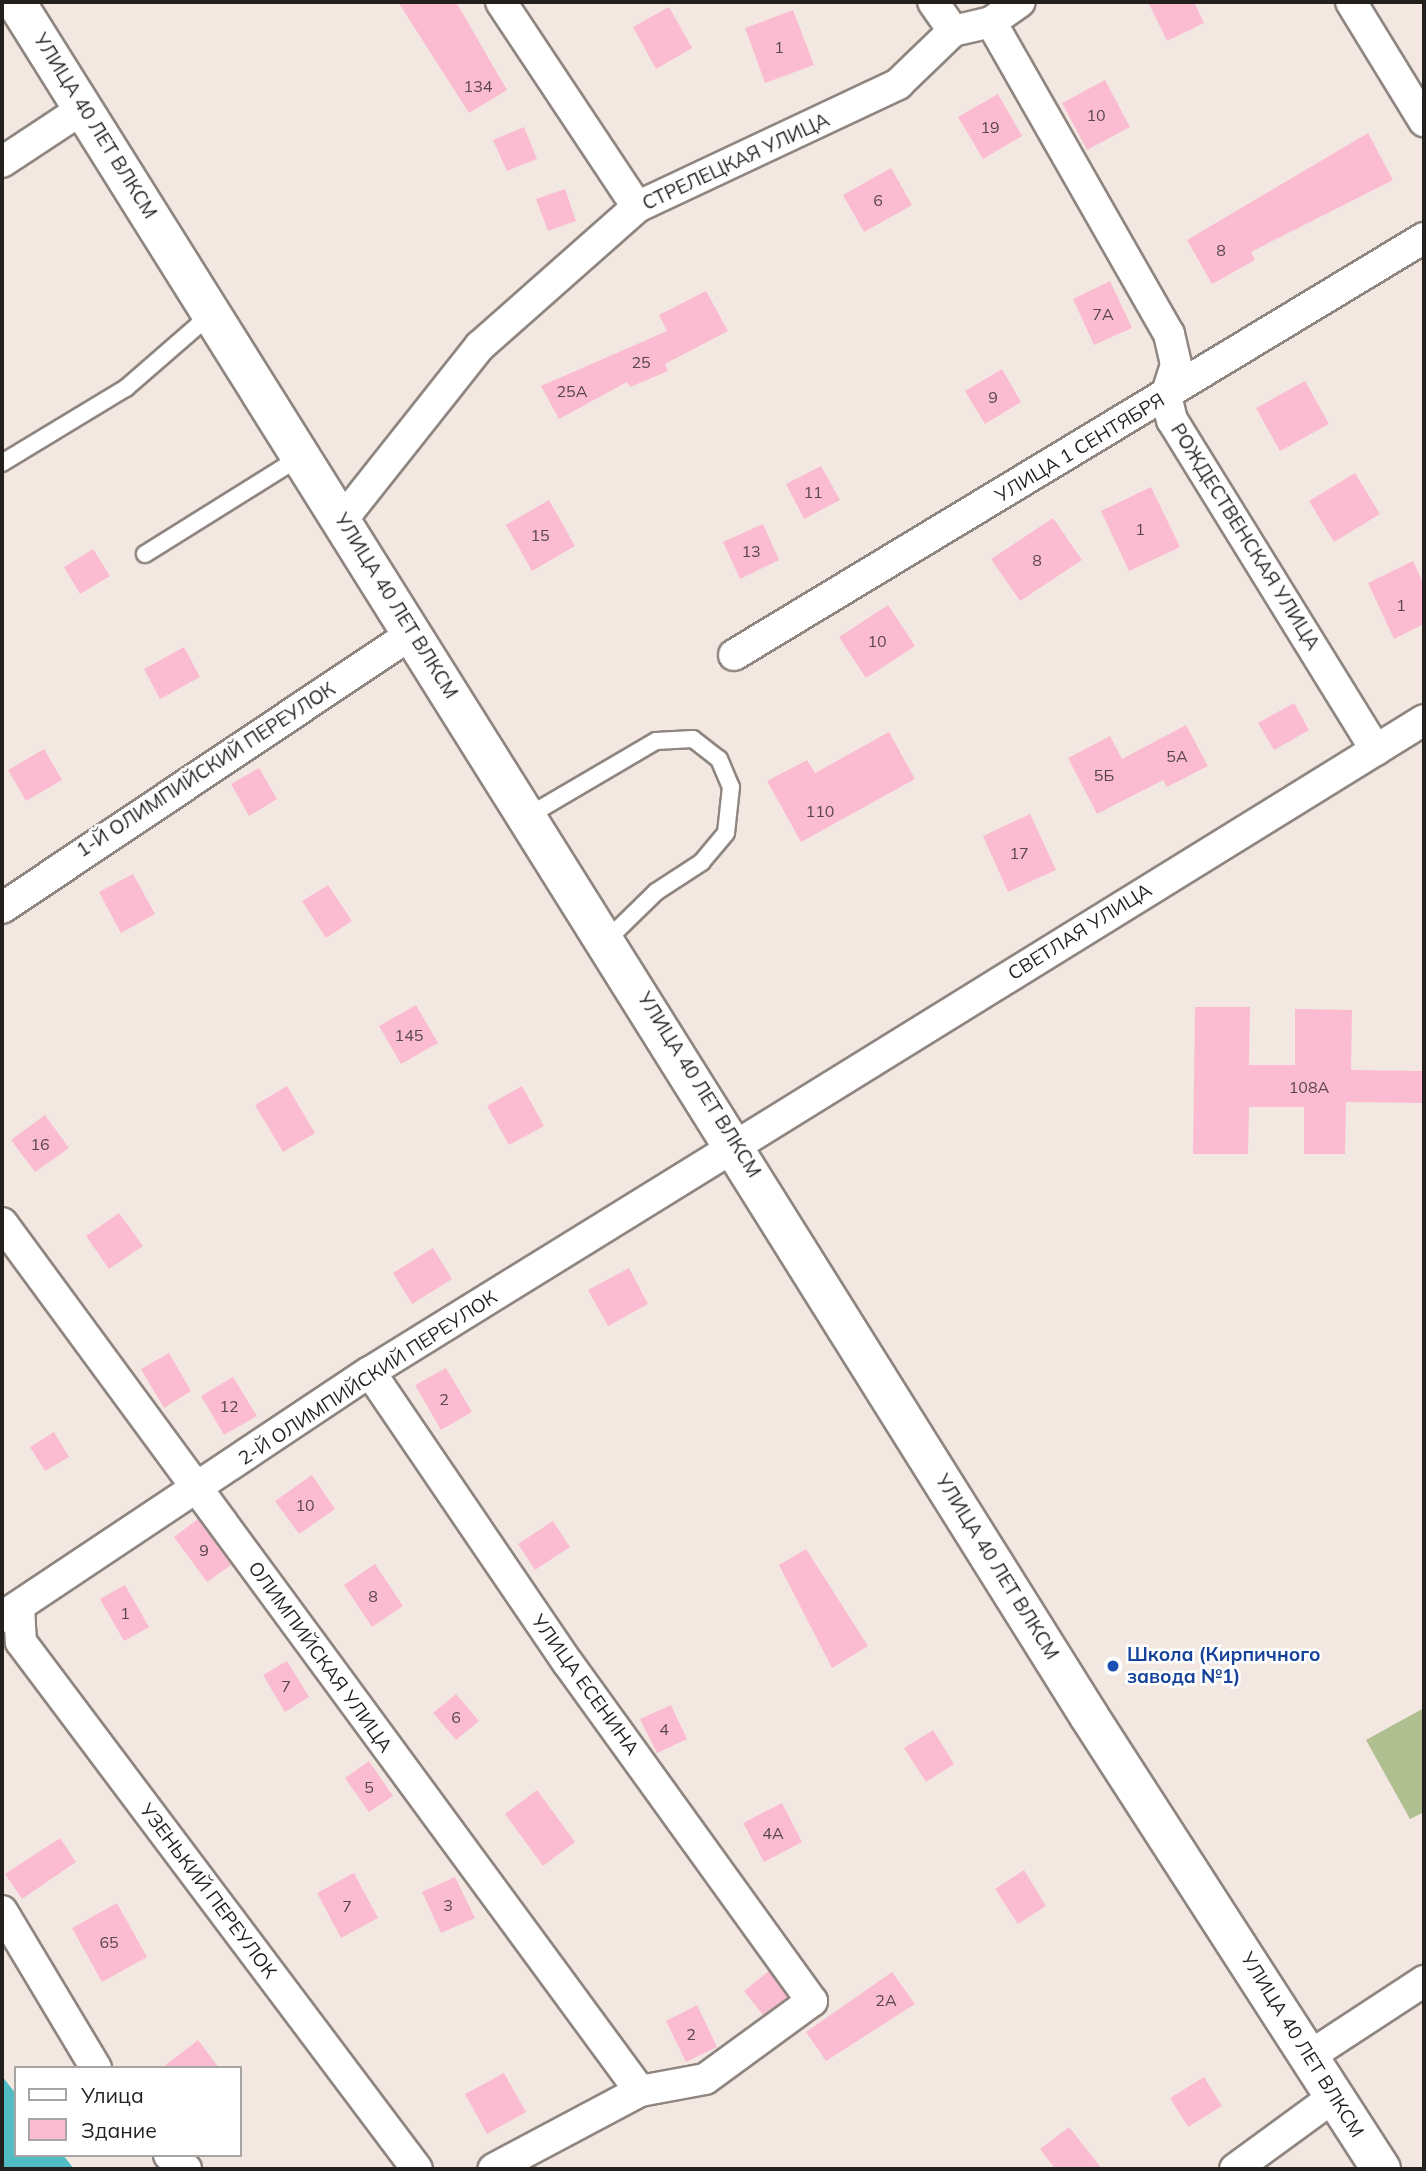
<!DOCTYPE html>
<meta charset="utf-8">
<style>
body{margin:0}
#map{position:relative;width:1426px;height:2171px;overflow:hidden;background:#f2e8e1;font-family:Mulish,sans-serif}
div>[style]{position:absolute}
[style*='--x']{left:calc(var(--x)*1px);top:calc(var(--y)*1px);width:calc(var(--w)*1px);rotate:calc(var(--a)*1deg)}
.green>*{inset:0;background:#b0bf90}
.water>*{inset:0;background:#52bcc4}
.building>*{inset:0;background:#fbbcd2}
.roads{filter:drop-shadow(2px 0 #908680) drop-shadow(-2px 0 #908680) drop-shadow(0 2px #908680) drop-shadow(0 -2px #908680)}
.lane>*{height:16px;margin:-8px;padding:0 8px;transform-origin:8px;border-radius:8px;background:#fff}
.street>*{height:30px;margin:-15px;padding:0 15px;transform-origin:15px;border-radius:15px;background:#fff}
.secondary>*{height:38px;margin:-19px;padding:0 19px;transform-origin:19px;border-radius:19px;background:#fff}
.dots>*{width:19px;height:19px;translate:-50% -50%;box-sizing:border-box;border:4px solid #fff;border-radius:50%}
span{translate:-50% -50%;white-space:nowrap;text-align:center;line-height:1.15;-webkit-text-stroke:5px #fff;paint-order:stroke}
.number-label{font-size:16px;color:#59464a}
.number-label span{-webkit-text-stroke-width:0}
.street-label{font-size:19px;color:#231f1c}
.transit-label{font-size:19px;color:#164399;font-weight:700}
.left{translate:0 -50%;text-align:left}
.frame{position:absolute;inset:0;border:4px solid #231f1c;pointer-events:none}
.legend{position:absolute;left:14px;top:2066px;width:228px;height:91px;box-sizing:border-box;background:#fff;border:2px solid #a7a5a4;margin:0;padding:9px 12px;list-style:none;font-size:21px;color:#231f1c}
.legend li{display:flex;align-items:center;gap:14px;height:35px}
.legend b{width:35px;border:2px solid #a7a5a4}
</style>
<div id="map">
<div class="green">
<div style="clip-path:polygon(1424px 1708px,1424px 1812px,1410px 1819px,1366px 1740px)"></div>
</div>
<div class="water">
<div style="clip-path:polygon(2px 2076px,16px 2094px,16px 2155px,63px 2155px,74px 2169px,2px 2169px)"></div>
</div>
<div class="building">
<div style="clip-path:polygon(398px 2px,456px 2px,507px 90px,469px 113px)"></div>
<div style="clip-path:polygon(1148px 2px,1194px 2px,1204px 23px,1167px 41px)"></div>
<div style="clip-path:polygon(669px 7px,692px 48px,656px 69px,633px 27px)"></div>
<div style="clip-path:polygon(793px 10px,814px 65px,765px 83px,745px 28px)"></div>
<div style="clip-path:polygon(1105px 80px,1130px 127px,1087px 150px,1062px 103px)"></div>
<div style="clip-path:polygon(998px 94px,1022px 136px,983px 159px,958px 117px)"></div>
<div style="clip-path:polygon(524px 127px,537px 159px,507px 171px,493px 140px)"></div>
<div style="clip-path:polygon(1368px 133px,1393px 180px,1251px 252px,1255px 260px,1212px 284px,1187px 240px)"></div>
<div style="clip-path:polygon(891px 168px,912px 205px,864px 232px,843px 195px)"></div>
<div style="clip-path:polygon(565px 189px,576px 221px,548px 231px,536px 199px)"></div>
<div style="clip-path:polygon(1110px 281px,1132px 328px,1094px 345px,1073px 299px)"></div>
<div style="clip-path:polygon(706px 291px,728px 331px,665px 364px,668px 371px,630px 387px,627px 382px,559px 419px,541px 386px,667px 331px,659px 315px)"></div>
<div style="clip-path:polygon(1002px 369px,1021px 402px,985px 424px,965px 391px)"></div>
<div style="clip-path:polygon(1305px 381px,1329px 424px,1280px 451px,1256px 408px)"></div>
<div style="clip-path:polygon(821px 466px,840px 500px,804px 519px,786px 484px)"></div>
<div style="clip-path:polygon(1355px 473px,1380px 514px,1334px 542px,1309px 501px)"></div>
<div style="clip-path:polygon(1151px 487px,1180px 547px,1129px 571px,1101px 511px)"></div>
<div style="clip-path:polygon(549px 500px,575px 546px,532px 571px,506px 525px)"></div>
<div style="clip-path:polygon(1053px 518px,1082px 560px,1020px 601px,991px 559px)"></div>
<div style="clip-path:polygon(763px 524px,779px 560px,740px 579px,723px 542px)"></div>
<div style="clip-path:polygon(93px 549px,110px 576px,80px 594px,64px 567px)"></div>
<div style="clip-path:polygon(1413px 561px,1424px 585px,1424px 624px,1394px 639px,1368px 583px)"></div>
<div style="clip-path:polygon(888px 605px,915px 646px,866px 678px,839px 637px)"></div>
<div style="clip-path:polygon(184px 647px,200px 677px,160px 699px,144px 669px)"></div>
<div style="clip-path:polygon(1294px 703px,1309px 730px,1274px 750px,1258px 723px)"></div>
<div style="clip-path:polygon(1186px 725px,1208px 766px,1167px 787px,1163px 780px,1097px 814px,1068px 758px,1110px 736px,1122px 759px)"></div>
<div style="clip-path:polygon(889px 732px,915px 779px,801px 842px,767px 781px,807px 760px,815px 773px)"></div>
<div style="clip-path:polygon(44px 749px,62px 780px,26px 801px,8px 770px)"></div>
<div style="clip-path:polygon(259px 768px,277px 799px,249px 816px,231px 784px)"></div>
<div style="clip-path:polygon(1030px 814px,1056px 870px,1008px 892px,983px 836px)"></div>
<div style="clip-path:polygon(133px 874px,155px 914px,121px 933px,99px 892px)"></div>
<div style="clip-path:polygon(328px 885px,352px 921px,326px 938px,302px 901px)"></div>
<div style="clip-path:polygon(416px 1005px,438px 1043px,401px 1064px,379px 1026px)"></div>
<div style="clip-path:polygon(1195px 1007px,1250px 1007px,1249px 1065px,1295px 1065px,1295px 1009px,1352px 1010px,1351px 1070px,1424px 1071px,1424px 1103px,1346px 1102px,1345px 1154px,1304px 1154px,1304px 1107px,1249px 1107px,1248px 1154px,1193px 1154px)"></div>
<div style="clip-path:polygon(287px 1086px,315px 1133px,283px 1152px,255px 1105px)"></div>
<div style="clip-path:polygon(522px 1086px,544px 1126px,509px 1145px,487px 1106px)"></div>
<div style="clip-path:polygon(45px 1115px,69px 1148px,35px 1172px,11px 1140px)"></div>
<div style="clip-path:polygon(119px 1213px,143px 1246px,109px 1269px,86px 1236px)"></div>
<div style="clip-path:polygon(433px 1248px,452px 1279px,412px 1304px,393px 1273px)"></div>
<div style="clip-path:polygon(629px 1268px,648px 1304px,608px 1326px,588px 1290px)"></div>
<div style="clip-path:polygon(169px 1353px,191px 1391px,164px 1408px,141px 1369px)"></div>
<div style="clip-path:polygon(446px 1368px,472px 1412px,441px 1430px,415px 1385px)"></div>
<div style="clip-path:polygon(233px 1377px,257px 1416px,224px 1435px,201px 1396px)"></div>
<div style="clip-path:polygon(54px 1432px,69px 1457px,45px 1471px,30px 1447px)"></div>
<div style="clip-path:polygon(312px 1475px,335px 1509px,299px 1534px,275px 1501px)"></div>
<div style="clip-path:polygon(198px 1519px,231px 1565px,207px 1582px,174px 1537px)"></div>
<div style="clip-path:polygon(553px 1521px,570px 1547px,535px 1570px,518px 1544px)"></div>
<div style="clip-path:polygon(806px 1549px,868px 1646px,832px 1668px,779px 1565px)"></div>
<div style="clip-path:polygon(375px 1564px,403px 1606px,372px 1627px,344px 1585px)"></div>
<div style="clip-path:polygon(125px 1585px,149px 1627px,124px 1641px,100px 1599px)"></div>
<div style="clip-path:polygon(287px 1661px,309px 1697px,285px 1712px,263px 1675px)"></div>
<div style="clip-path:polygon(456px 1694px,479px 1721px,456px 1740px,433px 1713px)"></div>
<div style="clip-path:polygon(671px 1705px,687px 1739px,657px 1753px,640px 1719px)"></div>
<div style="clip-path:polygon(933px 1730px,954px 1764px,926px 1782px,904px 1748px)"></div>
<div style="clip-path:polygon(369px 1761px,393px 1796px,369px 1812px,345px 1778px)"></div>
<div style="clip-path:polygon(537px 1790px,575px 1842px,543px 1866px,505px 1814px)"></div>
<div style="clip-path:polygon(782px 1803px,802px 1842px,764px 1862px,743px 1823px)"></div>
<div style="clip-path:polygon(60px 1838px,76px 1862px,22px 1899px,5px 1874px)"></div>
<div style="clip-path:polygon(1024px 1870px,1046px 1906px,1018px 1924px,995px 1889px)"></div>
<div style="clip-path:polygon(354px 1873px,378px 1918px,341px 1938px,317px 1893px)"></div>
<div style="clip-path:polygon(455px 1877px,475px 1918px,441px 1933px,422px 1892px)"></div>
<div style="clip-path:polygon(117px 1903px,147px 1957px,102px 1982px,72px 1928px)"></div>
<div style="clip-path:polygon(769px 1971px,788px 1997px,763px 2015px,744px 1991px)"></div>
<div style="clip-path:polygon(892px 1972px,915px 2004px,826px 2061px,806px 2032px)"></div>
<div style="clip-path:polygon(697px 2005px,717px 2047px,686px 2062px,666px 2021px)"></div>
<div style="clip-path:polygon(198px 2040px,219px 2068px,162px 2068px)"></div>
<div style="clip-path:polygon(504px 2073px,526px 2112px,487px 2134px,465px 2094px)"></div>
<div style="clip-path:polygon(1204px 2077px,1222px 2106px,1188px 2127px,1170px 2098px)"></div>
<div style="clip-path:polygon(1069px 2127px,1102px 2169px,1055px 2169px,1040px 2149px)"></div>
</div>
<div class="roads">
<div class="lane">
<div style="--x:2;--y:463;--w:145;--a:-31.2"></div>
<div style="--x:126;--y:388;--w:113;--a:-41"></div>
<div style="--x:145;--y:554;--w:185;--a:-32"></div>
<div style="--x:528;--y:816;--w:148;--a:-30.4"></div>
<div style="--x:656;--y:741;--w:37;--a:-3"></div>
<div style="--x:693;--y:739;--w:33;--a:38"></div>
<div style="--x:719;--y:759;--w:30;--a:67"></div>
<div style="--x:731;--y:787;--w:46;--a:96.2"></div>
<div style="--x:726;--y:833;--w:38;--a:130"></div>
<div style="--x:702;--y:862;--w:55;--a:146.9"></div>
<div style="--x:656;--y:892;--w:69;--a:135.6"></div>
</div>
<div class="street">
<div style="--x:501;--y:2;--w:246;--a:56.4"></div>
<div style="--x:933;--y:2;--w:35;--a:55"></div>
<div style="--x:1351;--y:2;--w:140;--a:58.5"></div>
<div style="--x:991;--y:22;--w:359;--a:60.3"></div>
<div style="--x:1169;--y:334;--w:32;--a:77"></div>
<div style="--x:1176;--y:365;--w:33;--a:108"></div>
<div style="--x:1166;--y:396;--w:25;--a:76"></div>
<div style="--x:1172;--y:420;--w:388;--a:58.3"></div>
<div style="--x:2;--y:162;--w:98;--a:-33.4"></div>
<div style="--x:342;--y:520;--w:222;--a:-51.6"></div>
<div style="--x:480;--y:346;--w:210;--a:-41.5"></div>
<div style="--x:637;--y:207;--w:289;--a:-25.2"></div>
<div style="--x:898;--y:84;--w:76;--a:-43.9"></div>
<div style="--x:953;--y:31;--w:39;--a:-13"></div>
<div style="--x:991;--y:22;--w:35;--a:-35"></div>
<div style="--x:734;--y:655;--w:806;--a:-31.15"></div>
<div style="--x:2;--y:908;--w:493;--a:-33.8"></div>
<div style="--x:2;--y:1223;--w:1077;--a:53.68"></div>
<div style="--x:370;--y:1372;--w:352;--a:55.8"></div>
<div style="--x:568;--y:1663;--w:417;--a:54.2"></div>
<div style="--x:812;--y:2001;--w:132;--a:143.9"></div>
<div style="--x:705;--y:2079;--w:66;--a:169.5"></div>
<div style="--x:640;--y:2091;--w:166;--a:152"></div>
<div style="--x:19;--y:1606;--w:36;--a:87"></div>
<div style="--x:21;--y:1642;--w:659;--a:53.08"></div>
<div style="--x:2;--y:1617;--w:442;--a:-33.7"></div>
<div style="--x:370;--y:1372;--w:1239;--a:-31.74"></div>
<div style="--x:2;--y:1911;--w:183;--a:59.1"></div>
<div style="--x:1311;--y:2055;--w:135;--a:-33.2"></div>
<div style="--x:169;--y:2155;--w:22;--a:39"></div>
<div style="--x:1235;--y:2169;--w:124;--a:-36.1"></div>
</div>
<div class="secondary">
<div style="--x:16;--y:2;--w:2022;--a:57.95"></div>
<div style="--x:1089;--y:1716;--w:539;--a:57.19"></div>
</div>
</div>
<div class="dots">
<div style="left:1113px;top:1666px;background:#1a4fb4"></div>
</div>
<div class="number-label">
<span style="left:779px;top:47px">1</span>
<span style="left:478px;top:86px">134</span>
<span style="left:1096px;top:115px">10</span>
<span style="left:990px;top:127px">19</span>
<span style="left:878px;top:200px">6</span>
<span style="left:1221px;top:250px">8</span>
<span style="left:1103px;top:314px">7А</span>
<span style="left:641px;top:362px">25</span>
<span style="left:572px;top:391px">25А</span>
<span style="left:993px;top:397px">9</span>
<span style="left:813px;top:492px">11</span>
<span style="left:1140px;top:529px">1</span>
<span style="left:540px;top:535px">15</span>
<span style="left:751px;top:551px">13</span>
<span style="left:1037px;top:560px">8</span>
<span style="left:1401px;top:605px">1</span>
<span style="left:877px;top:641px">10</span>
<span style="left:1177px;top:756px">5А</span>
<span style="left:1104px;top:775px">5Б</span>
<span style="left:820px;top:811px">110</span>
<span style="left:1019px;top:853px">17</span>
<span style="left:409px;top:1035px">145</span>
<span style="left:1309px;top:1087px">108А</span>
<span style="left:40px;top:1144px">16</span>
<span style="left:444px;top:1399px">2</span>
<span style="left:229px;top:1406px">12</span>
<span style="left:305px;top:1505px">10</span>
<span style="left:204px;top:1550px">9</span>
<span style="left:373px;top:1596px">8</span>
<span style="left:125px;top:1613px">1</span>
<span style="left:286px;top:1686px">7</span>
<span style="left:456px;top:1717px">6</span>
<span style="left:664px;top:1729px">4</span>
<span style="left:369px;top:1787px">5</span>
<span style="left:773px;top:1833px">4А</span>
<span style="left:448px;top:1905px">3</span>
<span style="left:347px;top:1906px">7</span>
<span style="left:109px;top:1942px">65</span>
<span style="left:886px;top:2000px">2А</span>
<span style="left:691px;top:2034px">2</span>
</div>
<div class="street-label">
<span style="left:95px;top:126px;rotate:58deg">УЛИЦА 40 ЛЕТ ВЛКСМ</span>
<span style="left:736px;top:162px;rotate:-25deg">СТРЕЛЕЦКАЯ УЛИЦА</span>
<span style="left:1080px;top:448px;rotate:-31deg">УЛИЦА 1 СЕНТЯБРЯ</span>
<span style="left:1245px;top:537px;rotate:58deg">РОЖДЕСТВЕНСКАЯ УЛИЦА</span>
<span style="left:396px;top:606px;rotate:58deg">УЛИЦА 40 ЛЕТ ВЛКСМ</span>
<span style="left:206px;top:770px;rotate:-33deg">1-Й ОЛИМПИЙСКИЙ ПЕРЕУЛОК</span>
<span style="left:1080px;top:932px;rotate:-32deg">СВЕТЛАЯ УЛИЦА</span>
<span style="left:699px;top:1085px;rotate:58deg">УЛИЦА 40 ЛЕТ ВЛКСМ</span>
<span style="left:368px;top:1378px;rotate:-33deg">2-Й ОЛИМПИЙСКИЙ ПЕРЕУЛОК</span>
<span style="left:997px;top:1567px;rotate:58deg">УЛИЦА 40 ЛЕТ ВЛКСМ</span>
<span style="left:320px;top:1657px;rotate:54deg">ОЛИМПИЙСКАЯ УЛИЦА</span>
<span style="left:585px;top:1685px;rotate:54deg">УЛИЦА ЕСЕНИНА</span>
<span style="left:208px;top:1891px;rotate:53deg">УЗЕНЬКИЙ ПЕРЕУЛОК</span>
<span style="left:1302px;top:2045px;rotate:58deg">УЛИЦА 40 ЛЕТ ВЛКСМ</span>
</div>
<div class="transit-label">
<span class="left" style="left:1127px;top:1666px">Школа (Кирпичного<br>завода №1)</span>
</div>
<div class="frame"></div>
<ul class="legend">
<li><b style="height:9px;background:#fff"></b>Улица</li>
<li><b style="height:19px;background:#fbbcd2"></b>Здание</li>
</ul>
</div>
